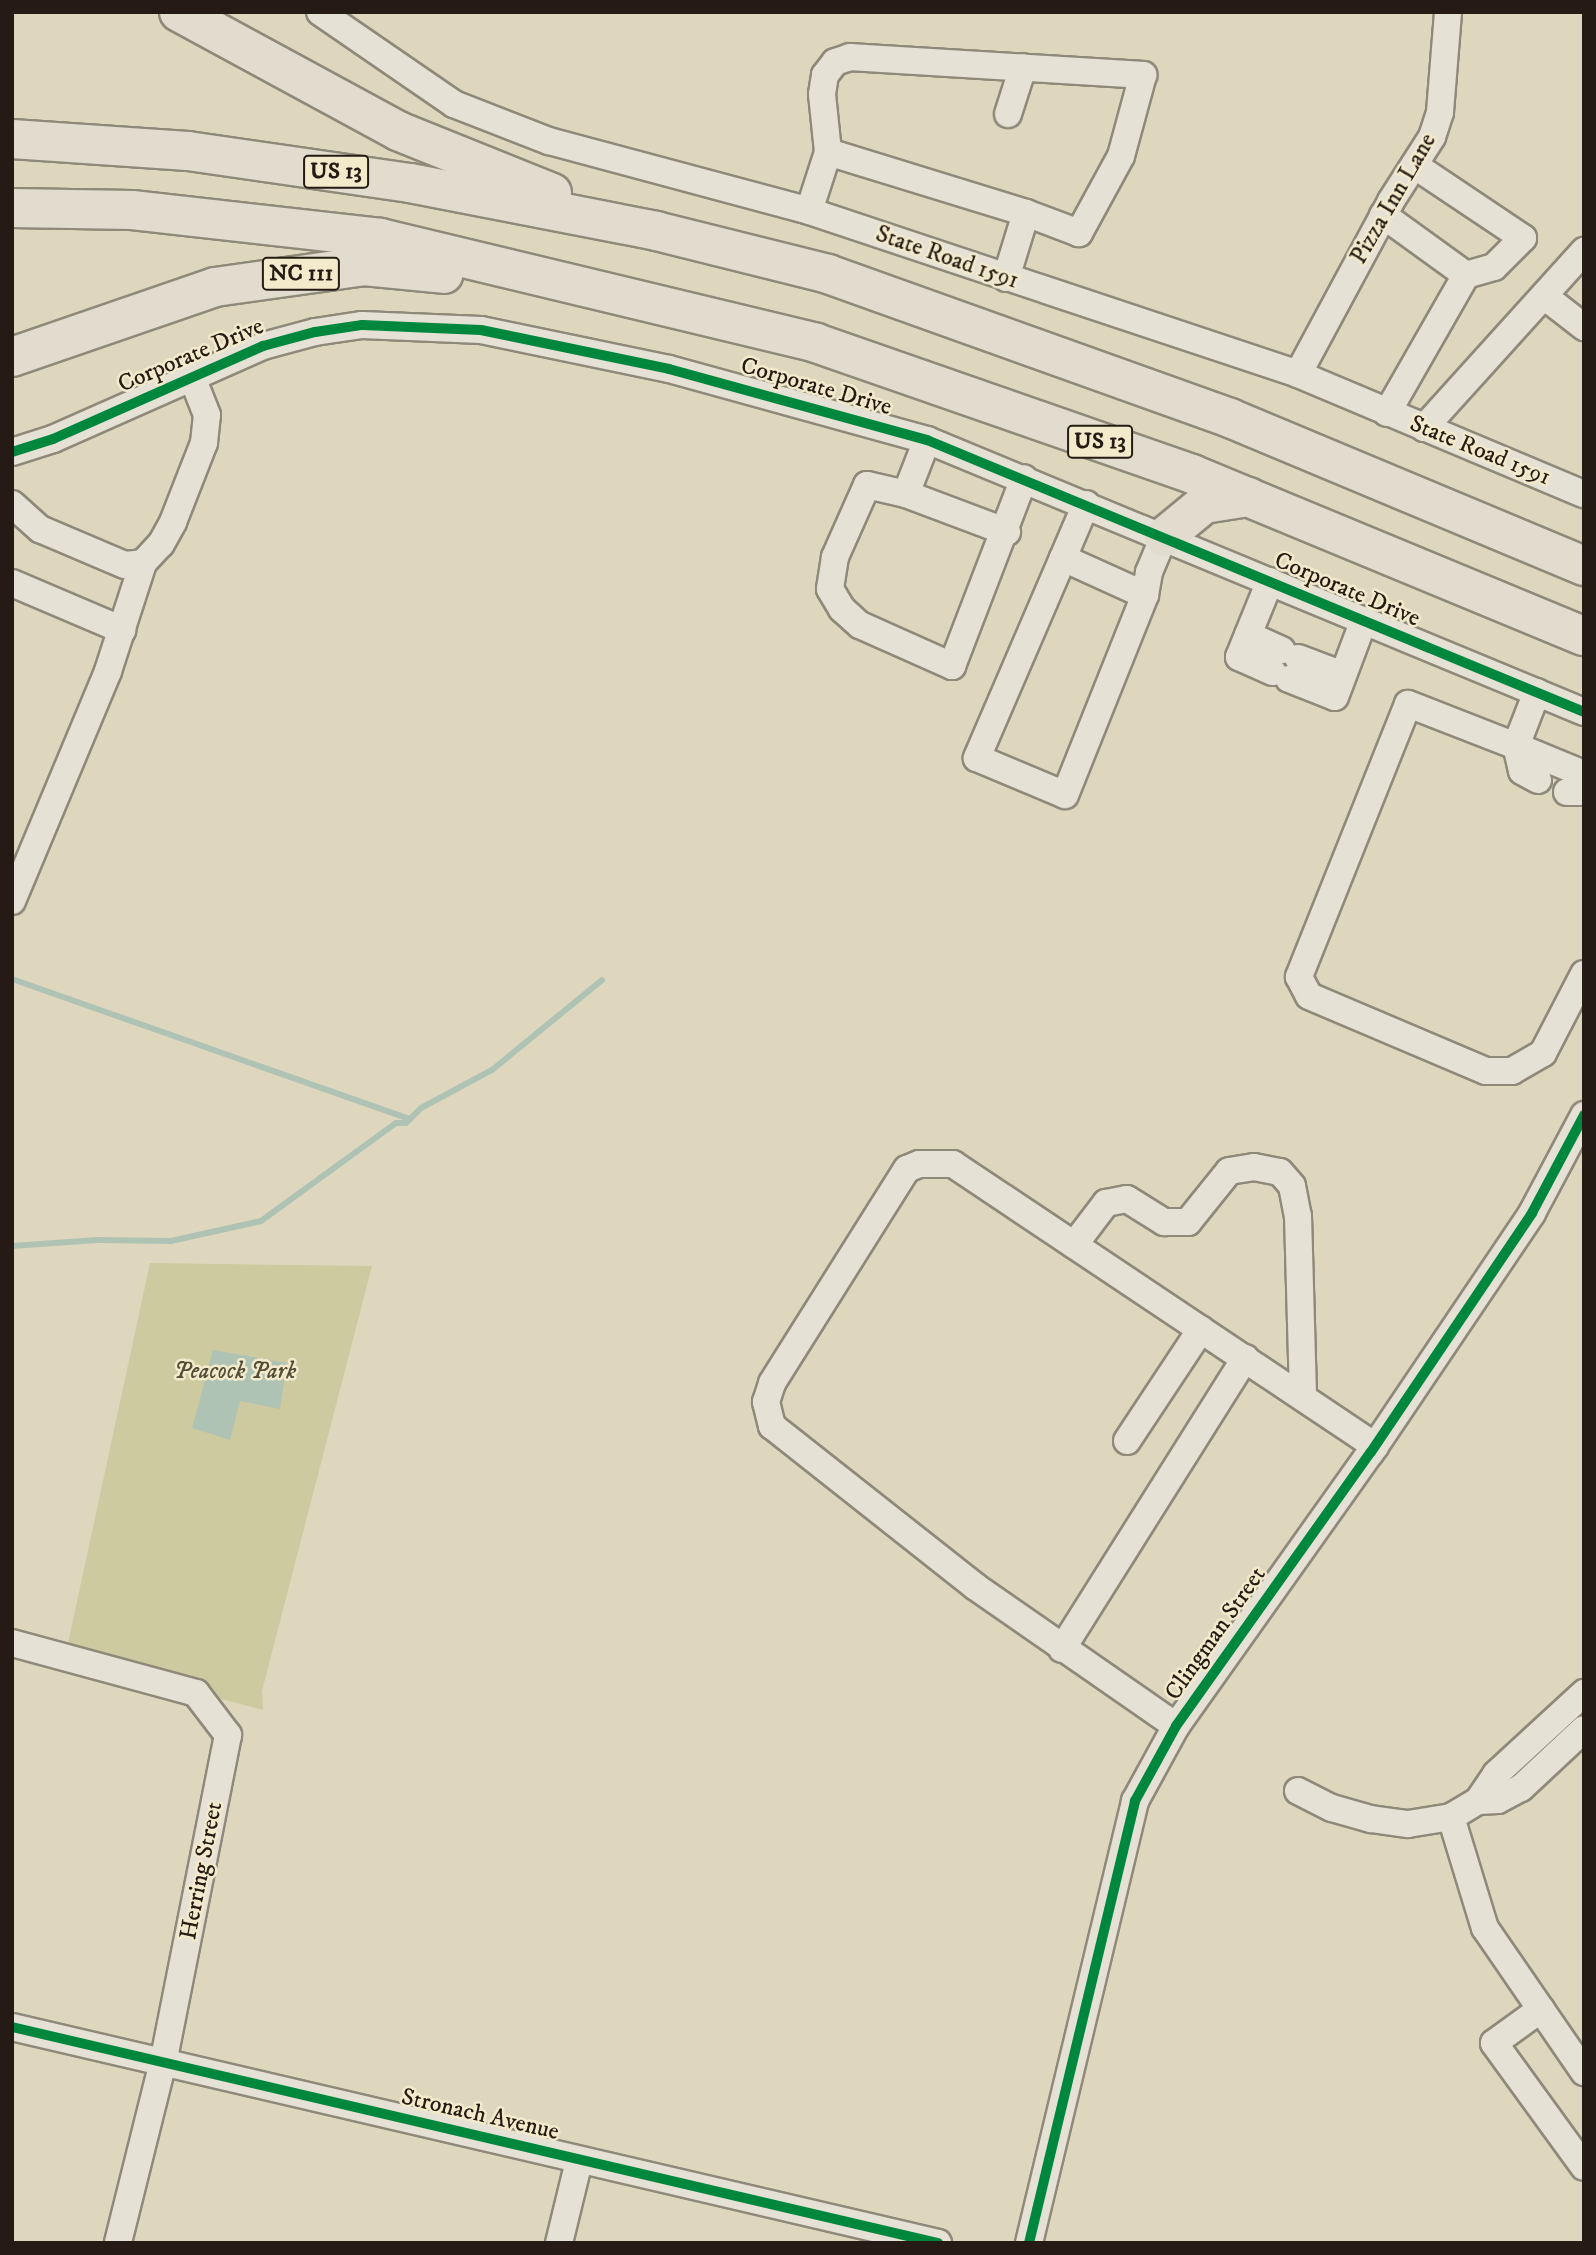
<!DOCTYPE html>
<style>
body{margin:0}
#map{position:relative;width:1596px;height:2255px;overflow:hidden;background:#dfd7bd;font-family:"IM FELL DW Pica",serif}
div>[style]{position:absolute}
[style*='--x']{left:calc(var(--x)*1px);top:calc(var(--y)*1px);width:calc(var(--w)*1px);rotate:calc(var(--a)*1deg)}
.green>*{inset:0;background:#cdca9f}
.water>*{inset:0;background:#afc3b5}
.stream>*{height:6px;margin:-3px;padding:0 3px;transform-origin:3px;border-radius:3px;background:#afc3b5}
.roads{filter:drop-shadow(2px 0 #8f897a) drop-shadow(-2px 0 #8f897a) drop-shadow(0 2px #8f897a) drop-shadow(0 -2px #8f897a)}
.minor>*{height:26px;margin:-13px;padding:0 13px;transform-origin:13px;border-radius:13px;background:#e5e1d5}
.highway>*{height:38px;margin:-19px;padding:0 19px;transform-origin:19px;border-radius:19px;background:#e1dccd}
.cycleway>*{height:10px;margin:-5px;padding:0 5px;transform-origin:5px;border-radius:5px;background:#00873e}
span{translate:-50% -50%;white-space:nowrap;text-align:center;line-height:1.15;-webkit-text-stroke:5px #f3eacc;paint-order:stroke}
.shield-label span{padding:2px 5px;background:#f3eacc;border:2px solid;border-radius:5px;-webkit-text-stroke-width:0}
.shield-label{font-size:23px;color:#251b14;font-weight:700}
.street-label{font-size:24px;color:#251b14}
.park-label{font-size:24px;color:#534c36;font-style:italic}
.frame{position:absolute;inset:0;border:14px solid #251b14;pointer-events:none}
</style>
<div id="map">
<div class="green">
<div style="clip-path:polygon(150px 1263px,372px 1266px,262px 1691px,263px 1710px,65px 1657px)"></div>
</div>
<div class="water">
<div style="clip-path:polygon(213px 1350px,287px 1363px,280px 1409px,240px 1401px,230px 1440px,192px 1428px)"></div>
</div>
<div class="stream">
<div style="--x:12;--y:979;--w:422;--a:19.4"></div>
<div style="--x:12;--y:1246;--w:85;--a:-4"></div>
<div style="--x:97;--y:1240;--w:74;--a:0.8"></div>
<div style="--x:171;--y:1241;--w:92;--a:-12.5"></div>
<div style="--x:261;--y:1221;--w:167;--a:-36"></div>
<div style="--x:396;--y:1123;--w:10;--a:0"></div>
<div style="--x:406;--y:1123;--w:21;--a:-45"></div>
<div style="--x:421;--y:1108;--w:81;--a:-28.2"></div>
<div style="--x:492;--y:1070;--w:142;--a:-39.3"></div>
</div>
<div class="roads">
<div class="minor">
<div style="--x:320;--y:12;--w:163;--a:34.5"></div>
<div style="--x:454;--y:104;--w:102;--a:21.3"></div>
<div style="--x:549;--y:141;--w:263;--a:15"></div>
<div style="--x:803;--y:209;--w:522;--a:18.43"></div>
<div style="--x:1298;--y:374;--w:310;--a:22.8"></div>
<div style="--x:1008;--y:114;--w:49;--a:-72.3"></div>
<div style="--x:828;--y:152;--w:207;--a:17.1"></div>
<div style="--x:809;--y:211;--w:62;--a:-72.1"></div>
<div style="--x:828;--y:152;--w:58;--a:-95.9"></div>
<div style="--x:822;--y:94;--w:19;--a:-81"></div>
<div style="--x:825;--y:75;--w:16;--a:-52"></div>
<div style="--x:835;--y:62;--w:16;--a:-18"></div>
<div style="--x:850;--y:57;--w:294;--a:3.5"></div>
<div style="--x:1143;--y:75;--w:84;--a:105.2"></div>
<div style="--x:1121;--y:156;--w:88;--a:118.6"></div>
<div style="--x:1079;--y:233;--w:57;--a:-159.3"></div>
<div style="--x:1026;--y:213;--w:68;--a:107.1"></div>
<div style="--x:1383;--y:215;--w:102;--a:35.9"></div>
<div style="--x:1544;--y:296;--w:51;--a:37.8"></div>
<div style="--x:1298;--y:374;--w:196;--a:-61.7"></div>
<div style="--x:1391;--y:201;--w:76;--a:-57.4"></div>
<div style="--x:1432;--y:137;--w:26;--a:-72"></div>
<div style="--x:1440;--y:112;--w:100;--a:-85.4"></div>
<div style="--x:1387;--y:413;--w:159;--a:-60.2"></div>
<div style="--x:1466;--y:275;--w:29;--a:-16"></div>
<div style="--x:1494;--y:267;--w:41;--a:-45"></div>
<div style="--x:1523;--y:238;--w:131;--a:-146.2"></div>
<div style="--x:1424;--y:428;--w:239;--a:-47.9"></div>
<div style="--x:927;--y:440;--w:58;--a:111.3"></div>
<div style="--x:906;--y:494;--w:40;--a:-167"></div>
<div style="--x:867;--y:485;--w:79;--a:114"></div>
<div style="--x:835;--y:557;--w:32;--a:99"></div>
<div style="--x:830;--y:589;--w:23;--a:59"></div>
<div style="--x:842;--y:609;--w:24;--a:42"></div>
<div style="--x:860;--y:625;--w:101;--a:24"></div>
<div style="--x:952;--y:666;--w:201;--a:-69"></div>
<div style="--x:12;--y:452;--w:43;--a:-17.6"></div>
<div style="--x:53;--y:439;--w:230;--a:-23.9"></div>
<div style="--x:263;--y:346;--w:54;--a:-15.1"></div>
<div style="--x:315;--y:332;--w:48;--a:-8.5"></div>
<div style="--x:362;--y:325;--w:119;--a:2.4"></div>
<div style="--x:481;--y:330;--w:192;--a:11.7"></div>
<div style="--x:669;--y:369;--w:268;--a:15.4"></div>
<div style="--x:927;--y:440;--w:711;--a:22.49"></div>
<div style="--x:906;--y:494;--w:108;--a:20.6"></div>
<div style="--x:12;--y:504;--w:38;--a:42"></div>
<div style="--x:40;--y:529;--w:92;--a:23"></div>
<div style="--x:125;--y:565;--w:18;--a:-6"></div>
<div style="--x:143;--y:563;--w:26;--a:-47"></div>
<div style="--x:161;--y:544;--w:25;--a:-61"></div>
<div style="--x:173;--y:522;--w:85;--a:-68.6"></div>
<div style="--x:204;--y:443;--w:28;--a:-84"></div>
<div style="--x:207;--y:415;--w:41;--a:-111.5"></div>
<div style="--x:1086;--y:504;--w:59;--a:113.1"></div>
<div style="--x:1063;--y:558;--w:90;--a:24.3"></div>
<div style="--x:1145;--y:595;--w:23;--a:-80"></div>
<div style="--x:1149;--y:572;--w:38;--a:-67"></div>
<div style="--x:1063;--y:558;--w:218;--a:113.3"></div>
<div style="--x:977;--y:758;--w:95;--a:22.8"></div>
<div style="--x:1065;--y:795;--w:215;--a:-68.2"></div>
<div style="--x:1270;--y:581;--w:82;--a:112.2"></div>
<div style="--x:1239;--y:657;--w:37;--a:24"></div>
<div style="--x:12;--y:583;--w:120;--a:23.1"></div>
<div style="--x:1248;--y:635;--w:37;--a:24"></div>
<div style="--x:1298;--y:658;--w:48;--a:20.7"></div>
<div style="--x:1289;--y:679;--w:49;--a:21.4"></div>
<div style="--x:1335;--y:697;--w:82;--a:-69.4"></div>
<div style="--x:1537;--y:692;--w:58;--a:111.3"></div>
<div style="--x:1516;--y:746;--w:74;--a:22.4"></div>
<div style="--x:1538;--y:780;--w:18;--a:-151"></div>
<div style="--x:1522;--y:771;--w:26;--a:-103"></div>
<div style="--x:1516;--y:746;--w:116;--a:-158.7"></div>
<div style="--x:1408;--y:704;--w:294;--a:111.8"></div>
<div style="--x:1299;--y:977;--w:21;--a:62"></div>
<div style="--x:1309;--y:996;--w:192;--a:23"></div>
<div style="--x:1486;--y:1071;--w:26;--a:0"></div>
<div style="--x:1512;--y:1071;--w:36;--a:-30"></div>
<div style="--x:1543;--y:1053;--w:89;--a:-62.6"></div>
<div style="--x:1567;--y:792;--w:17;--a:0"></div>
<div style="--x:12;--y:901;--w:249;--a:-67.3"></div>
<div style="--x:108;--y:671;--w:114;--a:-72"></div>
<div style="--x:1074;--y:1245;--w:53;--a:-52.7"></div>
<div style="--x:1106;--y:1203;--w:21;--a:-11"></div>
<div style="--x:1127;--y:1199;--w:44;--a:31.9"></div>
<div style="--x:1164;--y:1222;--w:24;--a:0"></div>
<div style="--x:1188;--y:1222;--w:65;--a:-51.2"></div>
<div style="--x:1229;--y:1171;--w:25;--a:-9"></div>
<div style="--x:1254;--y:1167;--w:26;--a:11"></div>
<div style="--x:1280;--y:1172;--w:18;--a:49"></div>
<div style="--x:1292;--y:1186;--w:31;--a:79"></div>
<div style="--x:1298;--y:1216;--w:181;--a:88.4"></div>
<div style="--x:1127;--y:1441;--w:134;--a:-56.5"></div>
<div style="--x:12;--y:1643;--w:191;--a:15.2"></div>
<div style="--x:196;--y:1693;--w:53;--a:52.7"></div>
<div style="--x:228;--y:1735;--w:333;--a:101.2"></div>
<div style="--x:163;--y:2062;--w:187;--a:104"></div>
<div style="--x:1062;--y:1649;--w:344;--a:-57.8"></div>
<div style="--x:1176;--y:1726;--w:244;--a:-145.2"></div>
<div style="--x:976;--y:1587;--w:260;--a:-141.7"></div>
<div style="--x:772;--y:1426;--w:25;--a:-104"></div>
<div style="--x:766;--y:1402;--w:20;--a:-72"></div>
<div style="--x:772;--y:1383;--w:253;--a:-57.8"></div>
<div style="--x:907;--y:1169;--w:13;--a:-23"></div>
<div style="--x:919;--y:1164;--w:34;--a:0"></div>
<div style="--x:953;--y:1164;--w:508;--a:33.75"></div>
<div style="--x:1298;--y:1791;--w:38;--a:27"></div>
<div style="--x:1332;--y:1808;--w:41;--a:15.8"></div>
<div style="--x:1371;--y:1819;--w:37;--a:8"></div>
<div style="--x:1408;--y:1824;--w:44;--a:-9.2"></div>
<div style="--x:1451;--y:1817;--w:116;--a:73"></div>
<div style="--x:1485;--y:1928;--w:175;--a:55.5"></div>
<div style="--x:1478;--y:1801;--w:20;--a:-3"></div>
<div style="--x:1498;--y:1800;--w:26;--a:-28"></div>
<div style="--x:1521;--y:1788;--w:86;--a:-43.1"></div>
<div style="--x:1451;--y:1817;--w:31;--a:-31"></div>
<div style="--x:1478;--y:1801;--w:32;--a:-56"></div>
<div style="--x:1496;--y:1774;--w:120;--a:-42.6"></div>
<div style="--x:1541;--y:2009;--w:58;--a:144.1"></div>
<div style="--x:1494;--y:2043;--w:153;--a:54"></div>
<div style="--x:12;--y:2027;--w:951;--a:13.13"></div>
<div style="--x:559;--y:2243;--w:84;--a:-76.3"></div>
<div style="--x:1029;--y:2243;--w:455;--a:-76.5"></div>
<div style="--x:1135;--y:1801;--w:85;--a:-61.3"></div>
<div style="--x:1176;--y:1726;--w:336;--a:-54.6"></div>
<div style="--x:1371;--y:1452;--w:288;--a:-56"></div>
<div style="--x:1532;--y:1213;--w:111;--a:-62"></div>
</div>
<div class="highway">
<div style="--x:179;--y:12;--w:249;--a:28.5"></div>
<div style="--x:398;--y:131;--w:166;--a:21.9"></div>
<div style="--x:12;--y:139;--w:176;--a:3.9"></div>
<div style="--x:188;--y:151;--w:224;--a:8.2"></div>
<div style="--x:410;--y:183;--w:251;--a:11"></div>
<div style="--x:656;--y:231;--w:177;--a:14"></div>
<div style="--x:828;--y:274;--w:427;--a:19.7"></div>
<div style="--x:1230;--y:418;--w:384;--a:22.7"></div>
<div style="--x:12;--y:208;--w:120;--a:1"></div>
<div style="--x:132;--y:210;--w:250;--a:6.4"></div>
<div style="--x:380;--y:238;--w:448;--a:13.5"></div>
<div style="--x:816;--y:343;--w:398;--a:19.2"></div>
<div style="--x:1192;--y:474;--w:424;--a:22.5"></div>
<div style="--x:12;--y:357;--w:215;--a:-19"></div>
<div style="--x:215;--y:287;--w:150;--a:-8"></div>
<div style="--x:364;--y:266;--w:80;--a:5.7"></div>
<div style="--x:1164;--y:537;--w:52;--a:-39.5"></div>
<div style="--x:1204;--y:504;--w:45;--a:-9"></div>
</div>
</div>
<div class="cycleway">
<div style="--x:12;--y:452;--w:43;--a:-17.6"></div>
<div style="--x:53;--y:439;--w:230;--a:-23.9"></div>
<div style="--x:263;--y:346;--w:54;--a:-15.1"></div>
<div style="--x:315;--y:332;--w:48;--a:-8.5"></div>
<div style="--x:362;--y:325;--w:119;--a:2.4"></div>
<div style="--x:481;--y:330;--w:192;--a:11.7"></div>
<div style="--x:669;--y:369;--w:268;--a:15.4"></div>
<div style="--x:927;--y:440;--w:711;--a:22.49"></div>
<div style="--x:12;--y:2027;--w:951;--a:13.13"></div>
<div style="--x:1029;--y:2243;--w:455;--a:-76.5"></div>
<div style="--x:1135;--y:1801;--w:85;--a:-61.3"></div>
<div style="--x:1176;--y:1726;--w:336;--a:-54.6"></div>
<div style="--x:1371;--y:1452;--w:288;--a:-56"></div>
<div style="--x:1532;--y:1213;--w:111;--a:-62"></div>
</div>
<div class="shield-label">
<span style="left:336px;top:172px">US 13</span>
<span style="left:301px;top:274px">NC 111</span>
<span style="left:1100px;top:442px">US 13</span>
</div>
<div class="street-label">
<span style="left:1394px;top:199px;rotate:-60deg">Pizza Inn Lane</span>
<span style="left:947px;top:258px;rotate:19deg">State Road 1591</span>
<span style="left:191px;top:356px;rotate:-23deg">Corporate Drive</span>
<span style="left:816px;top:387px;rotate:16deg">Corporate Drive</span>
<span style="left:1480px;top:451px;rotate:22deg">State Road 1591</span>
<span style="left:1347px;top:590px;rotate:23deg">Corporate Drive</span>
<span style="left:1216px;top:1634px;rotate:-55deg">Clingman Street</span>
<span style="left:202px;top:1871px;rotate:-79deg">Herring Street</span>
<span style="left:480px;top:2115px;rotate:13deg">Stronach Avenue</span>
</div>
<div class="park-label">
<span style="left:235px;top:1372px">Peacock Park</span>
</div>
<div class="frame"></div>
</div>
